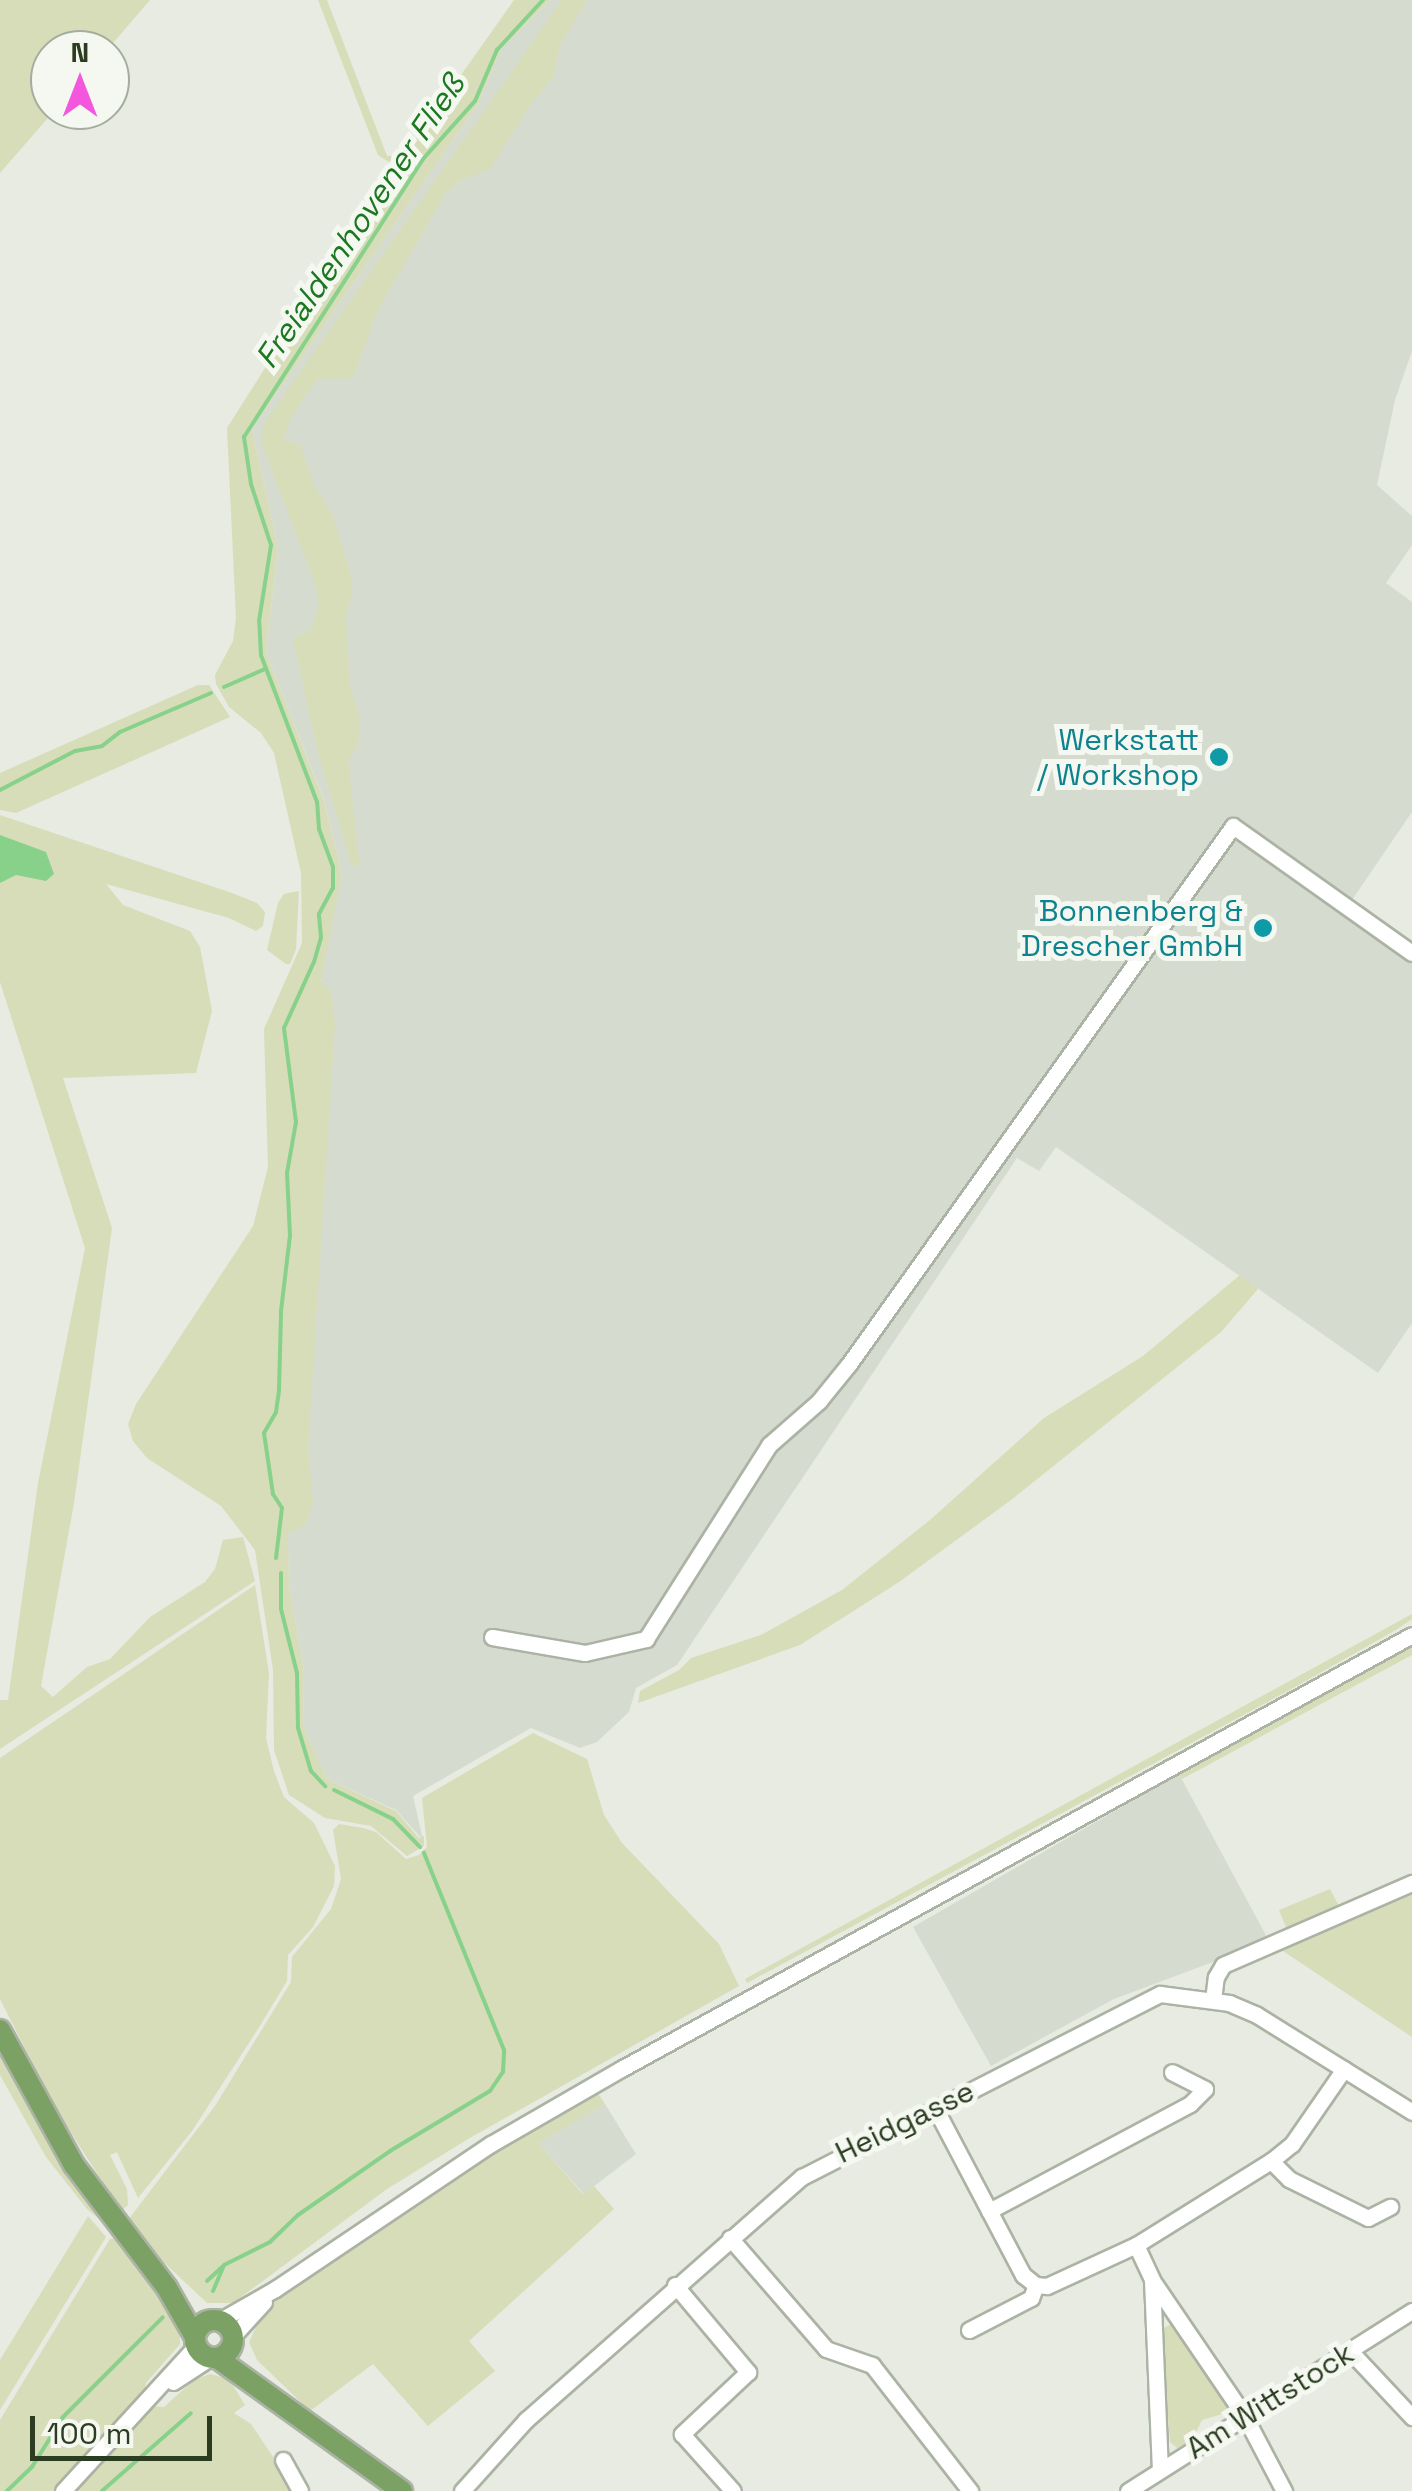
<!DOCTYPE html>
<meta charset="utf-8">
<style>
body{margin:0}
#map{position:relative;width:1412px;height:2491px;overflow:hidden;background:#e7ebe1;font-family:"Space Grotesk",sans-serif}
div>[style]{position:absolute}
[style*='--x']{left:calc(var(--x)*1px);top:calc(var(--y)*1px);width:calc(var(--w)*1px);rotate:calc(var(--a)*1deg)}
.built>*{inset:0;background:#d6dbcf}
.green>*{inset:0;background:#d7ddb9}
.water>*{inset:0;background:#88d18b}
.stream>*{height:4px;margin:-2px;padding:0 2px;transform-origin:2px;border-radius:2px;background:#88d18b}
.roads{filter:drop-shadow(2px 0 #abb3a4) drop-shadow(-2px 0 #abb3a4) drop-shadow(0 2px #abb3a4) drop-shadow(0 -2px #abb3a4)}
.minor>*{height:15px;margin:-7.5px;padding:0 7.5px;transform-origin:7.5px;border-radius:7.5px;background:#fff}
.major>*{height:20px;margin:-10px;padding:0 10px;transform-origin:10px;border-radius:10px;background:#7ba165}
.major>.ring{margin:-10px;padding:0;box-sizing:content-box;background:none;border:20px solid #7ba165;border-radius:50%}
.dots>*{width:28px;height:28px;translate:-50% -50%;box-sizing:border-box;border:5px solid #f5f8f1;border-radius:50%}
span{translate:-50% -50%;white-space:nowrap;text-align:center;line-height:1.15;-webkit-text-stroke:10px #f5f8f1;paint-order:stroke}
.culture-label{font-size:30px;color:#0d838f}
.right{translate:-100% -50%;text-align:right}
.street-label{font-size:30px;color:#2b3c21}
.water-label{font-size:32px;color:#1b7820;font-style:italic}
.north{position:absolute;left:30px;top:30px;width:100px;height:100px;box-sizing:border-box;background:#f5f8f1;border:2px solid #a4ad9e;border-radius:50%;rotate:0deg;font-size:28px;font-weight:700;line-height:40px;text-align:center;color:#2b3c21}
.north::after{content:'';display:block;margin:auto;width:35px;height:45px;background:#f357de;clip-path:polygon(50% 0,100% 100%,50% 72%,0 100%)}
.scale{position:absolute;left:30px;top:2416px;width:182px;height:45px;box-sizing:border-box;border:5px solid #2b3c21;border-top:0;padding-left:12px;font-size:30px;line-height:35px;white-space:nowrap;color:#2b3c21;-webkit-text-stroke:8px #f5f8f1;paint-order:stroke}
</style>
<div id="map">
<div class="built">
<div style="clip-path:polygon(550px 0,1412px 0,1412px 351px,1395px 400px,1377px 485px,1412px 516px,1412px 545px,1386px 583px,1412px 602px,1412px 812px,1352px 900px,1412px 941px,1412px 1323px,1378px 1373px,1056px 1147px,1039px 1171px,1017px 1158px,677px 1665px,636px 1688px,629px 1712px,597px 1742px,580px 1748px,531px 1728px,413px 1796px,423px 1840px,396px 1810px,327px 1779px,303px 1726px,304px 1672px,289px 1583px,287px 1514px,301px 1129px,327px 940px,342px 874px,324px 800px,266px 652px,278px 548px,252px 429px,478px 104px,500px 50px)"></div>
<div style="clip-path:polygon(1179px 1774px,1269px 1941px,1114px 1999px,991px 2066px,913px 1927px)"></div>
<div style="clip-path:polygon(605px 2104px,636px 2154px,584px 2194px,537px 2142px)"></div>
</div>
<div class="green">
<div style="clip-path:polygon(0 0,150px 0,107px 50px,50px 50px,50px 110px,55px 110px,0 173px)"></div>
<div style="clip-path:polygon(318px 0,327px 0,387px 156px,395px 156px,389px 162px,378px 155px)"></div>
<div style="clip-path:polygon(514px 0,550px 0,500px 50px,478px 104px,252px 429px,278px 548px,266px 652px,324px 801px,342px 874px,321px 982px,331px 991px,335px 1023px,308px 1450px,313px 1503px,306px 1524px,288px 1534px,289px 1583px,304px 1672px,303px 1725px,327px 1779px,396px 1811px,419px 1838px,424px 1836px,424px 1846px,407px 1856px,371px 1826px,325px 1818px,289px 1795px,274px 1750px,273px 1670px,255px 1550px,221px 1506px,147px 1458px,133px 1441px,128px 1424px,136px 1404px,253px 1226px,268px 1167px,264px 1029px,302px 943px,301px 873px,274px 753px,261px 733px,229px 707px,216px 684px,215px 675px,233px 641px,236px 618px,227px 428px,362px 215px)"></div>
<div style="clip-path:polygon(562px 0,587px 0,560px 45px,553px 78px,531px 104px,490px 169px,461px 180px,446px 193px,379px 308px,353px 378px,317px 379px,292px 416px,283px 440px,300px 444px,314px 486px,332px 514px,350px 572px,352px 593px,346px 616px,350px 687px,360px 716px,358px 745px,348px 760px,360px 866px,352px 866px,319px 756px,293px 639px,312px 629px,319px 603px,313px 578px,261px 442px,263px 425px)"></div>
<div style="clip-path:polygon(198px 685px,209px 685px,230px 717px,16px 813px,0 810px,0 773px)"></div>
<div style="clip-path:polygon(0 815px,232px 893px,257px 903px,265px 912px,263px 926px,256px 931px,229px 918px,106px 884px,123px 905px,190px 931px,200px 947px,212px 1011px,196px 1073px,63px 1078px,112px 1228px,74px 1503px,41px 1686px,53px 1697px,87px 1667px,110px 1659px,150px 1617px,205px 1582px,215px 1569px,223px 1540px,243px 1537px,255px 1581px,0 1749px,0 1700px,8px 1700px,38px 1483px,85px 1248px,0 982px)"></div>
<div style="clip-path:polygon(299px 891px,296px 949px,290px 964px,286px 964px,267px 950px,278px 903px,284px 894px)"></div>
<div style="clip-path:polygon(1240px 1275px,1258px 1289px,1221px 1332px,1011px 1500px,899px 1582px,800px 1645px,638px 1703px,640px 1691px,679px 1670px,691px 1658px,761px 1635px,842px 1590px,930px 1520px,1044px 1418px,1143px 1356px)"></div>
<div style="clip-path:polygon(255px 1585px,269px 1673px,266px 1738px,274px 1771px,284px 1797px,314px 1823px,335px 1866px,334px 1886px,313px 1927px,288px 1955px,287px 1981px,258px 2029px,192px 2131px,138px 2198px,117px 2152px,110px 2155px,127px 2189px,128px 2205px,121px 2211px,54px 2106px,0 1999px,0 1758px)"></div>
<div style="clip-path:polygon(1412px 1614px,1412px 1619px,1396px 1630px,1295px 1687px,812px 1948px,747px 1983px,745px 1979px)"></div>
<div style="clip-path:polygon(1412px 1644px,1412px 1655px,1182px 1779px,1179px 1774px)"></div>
<div style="clip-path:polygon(533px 1733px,587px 1759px,604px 1815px,622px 1843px,719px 1944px,739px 1986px,468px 2139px,387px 2189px,233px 2303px,207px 2303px,154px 2253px,128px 2220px,215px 2106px,291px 1982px,292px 1957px,331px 1909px,341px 1879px,333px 1830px,339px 1824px,363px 1828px,376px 1832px,406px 1859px,419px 1855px,427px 1847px,422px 1798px)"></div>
<div style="clip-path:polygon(1408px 1888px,1412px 1895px,1412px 2037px,1277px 1947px)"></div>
<div style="clip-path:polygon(1330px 1889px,1341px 1910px,1288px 1932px,1279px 1910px)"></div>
<div style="clip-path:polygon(0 2045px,109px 2227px,87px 2209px,46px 2157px,0 2075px)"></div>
<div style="clip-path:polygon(596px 2090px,605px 2104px,538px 2143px,583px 2194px,594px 2186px,614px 2209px,469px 2341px,495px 2371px,428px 2426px,373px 2364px,310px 2411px,257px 2360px,249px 2342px,257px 2325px,254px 2321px,296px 2282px,409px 2201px)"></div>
<div style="clip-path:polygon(88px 2216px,106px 2237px,0 2410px,0 2360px)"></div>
<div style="clip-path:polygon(117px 2238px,180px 2316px,180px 2344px,146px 2383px,144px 2392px,54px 2491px,0 2491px,0 2420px,110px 2239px)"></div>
<div style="clip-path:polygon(1172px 2324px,1215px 2390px,1228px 2398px,1232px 2411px,1202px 2420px,1192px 2440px,1177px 2448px,1170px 2442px,1161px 2329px)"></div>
<div style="clip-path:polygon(210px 2374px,229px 2379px,245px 2405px,234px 2413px,251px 2424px,296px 2491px,72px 2491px,153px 2406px,164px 2407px,194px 2380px)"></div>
</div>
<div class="water">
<div style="clip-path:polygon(0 835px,46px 852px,54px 874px,46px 881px,16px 875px,0 883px)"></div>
</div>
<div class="stream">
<div style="--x:224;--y:687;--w:45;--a:-23.7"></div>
<div style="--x:0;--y:790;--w:85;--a:-27.5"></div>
<div style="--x:75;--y:751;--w:27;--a:-10"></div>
<div style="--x:102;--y:746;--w:23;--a:-38"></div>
<div style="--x:120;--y:732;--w:99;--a:-23.2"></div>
<div style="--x:276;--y:1558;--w:50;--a:-83.2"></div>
<div style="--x:282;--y:1508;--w:17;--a:-123"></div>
<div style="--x:273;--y:1494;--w:62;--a:-98.4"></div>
<div style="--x:264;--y:1433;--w:24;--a:-60"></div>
<div style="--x:276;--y:1412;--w:22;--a:-82"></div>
<div style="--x:279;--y:1390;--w:79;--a:-88.5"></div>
<div style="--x:281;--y:1311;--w:76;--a:-83.2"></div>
<div style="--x:290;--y:1236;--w:63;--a:-92.7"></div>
<div style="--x:287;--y:1173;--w:52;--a:-80"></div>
<div style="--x:296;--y:1122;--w:95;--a:-97.3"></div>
<div style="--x:284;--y:1028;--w:72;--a:-65.6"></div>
<div style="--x:314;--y:962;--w:25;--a:-74"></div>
<div style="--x:321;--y:938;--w:24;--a:-95"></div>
<div style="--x:319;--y:914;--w:30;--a:-62"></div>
<div style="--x:333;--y:888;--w:21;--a:-90"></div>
<div style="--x:333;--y:867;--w:40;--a:-110.2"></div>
<div style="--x:319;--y:829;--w:27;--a:-94"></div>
<div style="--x:317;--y:802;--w:157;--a:-110.9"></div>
<div style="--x:261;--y:655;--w:34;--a:-93"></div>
<div style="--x:259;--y:621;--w:77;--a:-81"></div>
<div style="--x:271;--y:545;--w:64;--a:-108.2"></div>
<div style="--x:251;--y:484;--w:48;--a:-98.5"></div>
<div style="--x:244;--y:437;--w:331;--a:-57.2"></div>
<div style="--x:423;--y:159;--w:78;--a:-48.1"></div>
<div style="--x:475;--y:101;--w:56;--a:-66.7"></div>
<div style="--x:497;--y:50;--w:68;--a:-47.4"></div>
<div style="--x:281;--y:1573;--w:36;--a:90"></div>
<div style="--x:281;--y:1609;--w:66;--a:76"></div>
<div style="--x:297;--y:1673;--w:55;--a:89"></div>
<div style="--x:298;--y:1728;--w:45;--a:73.2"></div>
<div style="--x:311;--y:1771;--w:21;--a:47"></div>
<div style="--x:334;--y:1790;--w:66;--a:26.2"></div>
<div style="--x:393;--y:1819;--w:39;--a:46"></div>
<div style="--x:207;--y:2281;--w:21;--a:-43"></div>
<div style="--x:213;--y:2291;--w:28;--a:-67"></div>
<div style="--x:224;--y:2265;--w:51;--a:-26.6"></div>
<div style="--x:270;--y:2242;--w:39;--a:-44"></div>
<div style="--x:298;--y:2215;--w:112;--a:-34.8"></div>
<div style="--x:390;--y:2151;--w:117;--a:-31"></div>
<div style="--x:490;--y:2091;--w:23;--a:-56"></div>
<div style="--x:503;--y:2072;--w:22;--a:-87"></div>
<div style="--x:504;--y:2050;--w:213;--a:-112.1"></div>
<div style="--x:7;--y:2491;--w:35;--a:-44"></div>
<div style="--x:32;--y:2467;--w:59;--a:-58.2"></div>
<div style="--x:63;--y:2417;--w:141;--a:-45"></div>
<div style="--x:102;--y:2491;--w:118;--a:-41.2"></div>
</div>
<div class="roads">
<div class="minor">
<div style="--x:492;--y:1637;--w:94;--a:9.8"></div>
<div style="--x:585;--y:1653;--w:63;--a:-12.9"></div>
<div style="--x:646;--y:1639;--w:230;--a:-57.6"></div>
<div style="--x:769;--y:1445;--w:67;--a:-41.3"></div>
<div style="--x:819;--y:1401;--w:48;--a:-51"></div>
<div style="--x:849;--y:1364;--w:661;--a:-54.48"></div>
<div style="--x:1233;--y:826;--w:219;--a:35.4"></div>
<div style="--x:1213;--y:2000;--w:23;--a:-83"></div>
<div style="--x:1216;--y:1977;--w:14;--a:-60"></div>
<div style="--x:1223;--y:1965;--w:206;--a:-23.5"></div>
<div style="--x:935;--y:2108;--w:189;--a:62.2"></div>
<div style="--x:1023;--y:2275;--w:16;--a:38"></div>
<div style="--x:1271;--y:2161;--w:25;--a:45"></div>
<div style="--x:1289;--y:2179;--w:88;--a:26.3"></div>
<div style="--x:1368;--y:2218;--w:25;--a:-27"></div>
<div style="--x:989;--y:2211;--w:228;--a:-28"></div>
<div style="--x:1190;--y:2104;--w:21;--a:-45"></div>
<div style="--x:1205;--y:2089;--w:37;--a:-153"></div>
<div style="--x:730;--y:2238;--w:147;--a:49.1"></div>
<div style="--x:826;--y:2349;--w:49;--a:19.2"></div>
<div style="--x:872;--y:2365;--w:160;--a:52.1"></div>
<div style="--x:1136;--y:2245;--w:38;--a:65"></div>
<div style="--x:1152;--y:2280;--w:166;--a:55.8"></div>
<div style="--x:1245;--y:2417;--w:84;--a:62.2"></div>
<div style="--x:1152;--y:2280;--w:189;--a:87.6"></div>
<div style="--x:675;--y:2285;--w:114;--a:50"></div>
<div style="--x:748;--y:2372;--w:91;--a:136.8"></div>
<div style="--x:682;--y:2434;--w:76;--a:48.2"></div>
<div style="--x:219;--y:2321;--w:64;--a:-29.7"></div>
<div style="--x:275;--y:2289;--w:260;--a:-33.9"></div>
<div style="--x:491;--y:2144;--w:150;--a:-30"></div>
<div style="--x:621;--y:2069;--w:902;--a:-28.75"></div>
<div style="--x:969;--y:2330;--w:70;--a:-27.3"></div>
<div style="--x:1031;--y:2298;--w:14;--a:-69"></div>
<div style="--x:1036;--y:2285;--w:11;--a:5"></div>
<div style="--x:1047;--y:2286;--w:98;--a:-24.7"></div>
<div style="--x:1136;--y:2245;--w:159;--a:-31.9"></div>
<div style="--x:1271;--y:2161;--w:27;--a:-39"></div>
<div style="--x:1292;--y:2144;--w:91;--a:-55.3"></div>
<div style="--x:233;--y:2336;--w:46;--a:-47.6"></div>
<div style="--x:1350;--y:2351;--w:91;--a:46.8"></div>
<div style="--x:173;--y:2382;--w:44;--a:-33"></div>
<div style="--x:283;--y:2460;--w:35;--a:61"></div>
<div style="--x:63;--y:2491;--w:197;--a:-47.5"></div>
<div style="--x:462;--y:2491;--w:96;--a:-48"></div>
<div style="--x:526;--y:2420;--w:368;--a:-41.4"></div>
<div style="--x:802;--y:2177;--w:402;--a:-27.1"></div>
<div style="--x:1160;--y:1994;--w:70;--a:7.4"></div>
<div style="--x:1229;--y:2003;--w:30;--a:23"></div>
<div style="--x:1257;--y:2015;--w:183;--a:32"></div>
<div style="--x:1128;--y:2491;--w:336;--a:-32.4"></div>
</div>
<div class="major">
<div style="--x:0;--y:2030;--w:154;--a:61.3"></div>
<div style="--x:74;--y:2165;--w:154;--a:52.9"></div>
<div style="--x:167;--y:2288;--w:56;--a:60.3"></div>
<div class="ring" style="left:195px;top:2320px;width:18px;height:18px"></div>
<div style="--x:217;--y:2358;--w:228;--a:35.7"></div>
</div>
</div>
<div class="dots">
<div style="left:1219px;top:757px;background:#0f9aa8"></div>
<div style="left:1263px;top:928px;background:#0f9aa8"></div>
</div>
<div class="culture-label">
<span class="right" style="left:1199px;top:757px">Werkstatt<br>/ Workshop</span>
<span class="right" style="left:1243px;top:928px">Bonnenberg &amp;<br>Drescher GmbH</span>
</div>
<div class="street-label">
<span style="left:905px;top:2122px;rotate:-26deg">Heidgasse</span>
<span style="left:1270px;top:2401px;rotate:-32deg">Am Wittstock</span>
</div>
<div class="water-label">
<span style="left:360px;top:221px;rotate:-56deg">Freialdenhovener Fließ</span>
</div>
<div class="north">N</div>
<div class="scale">100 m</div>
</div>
